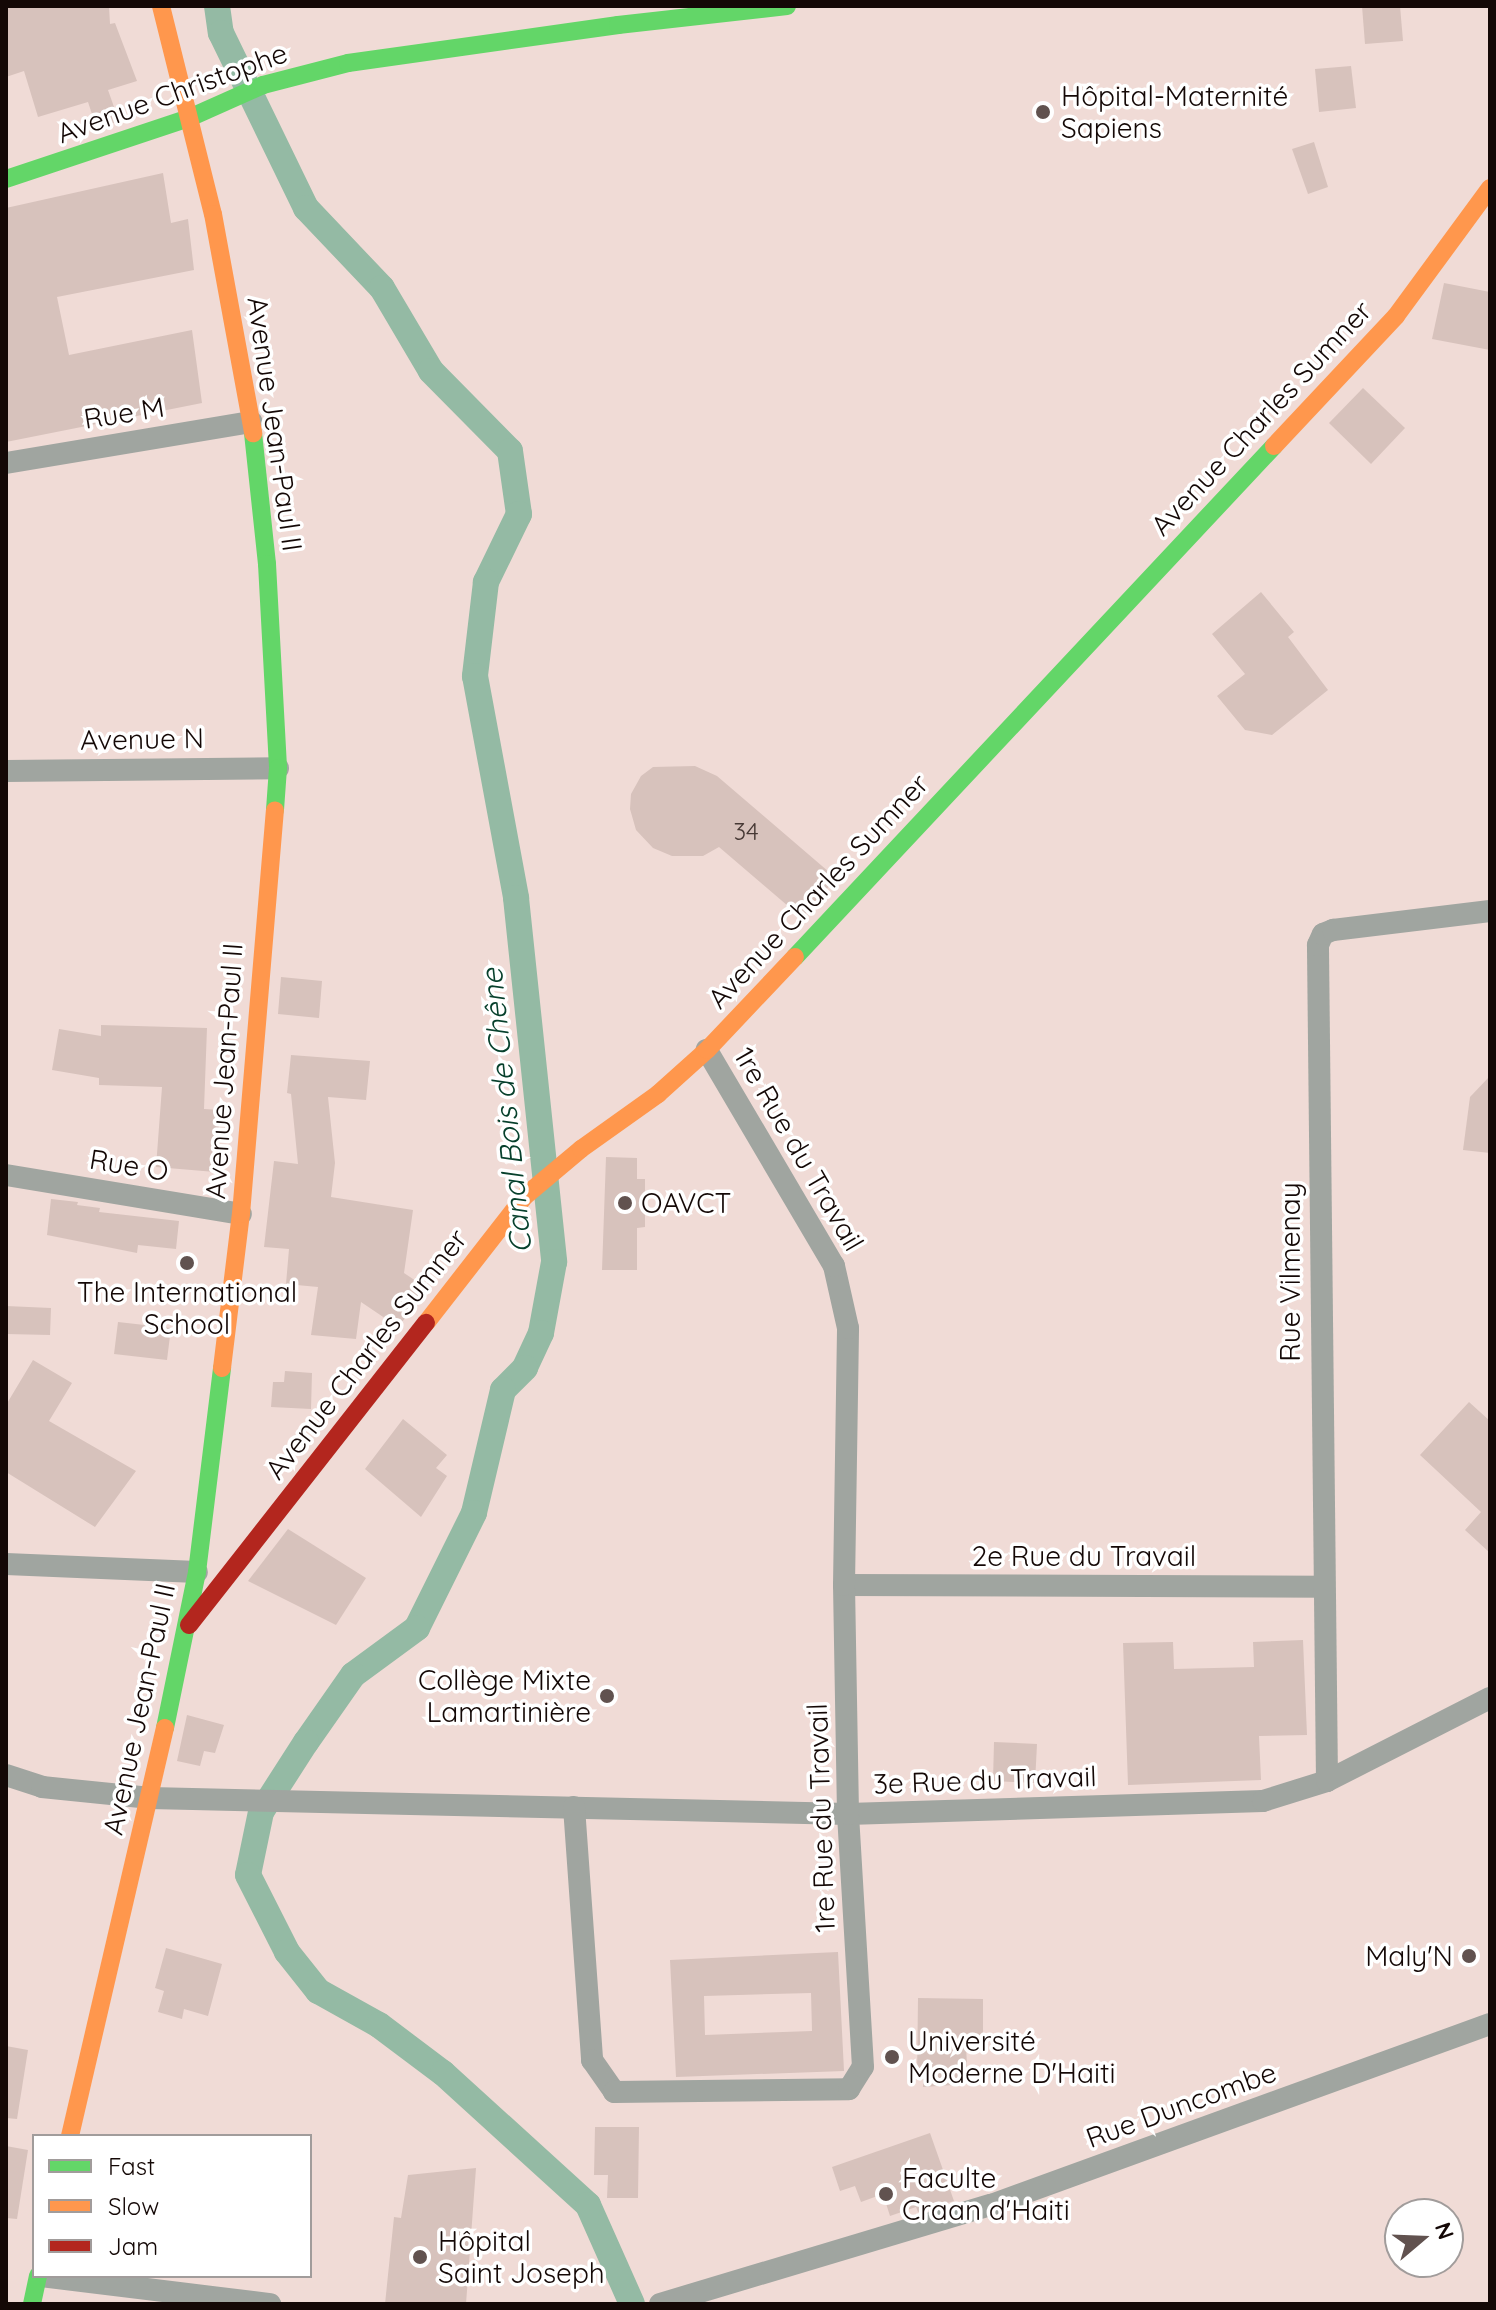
<!DOCTYPE html>
<meta charset="utf-8">
<style>
body{margin:0}
#map{position:relative;width:1496px;height:2310px;overflow:hidden;background:#f0dbd6;font-family:Quicksand,sans-serif}
div>[style]{position:absolute}
[style*='--x']{left:calc(var(--x)*1px);top:calc(var(--y)*1px);width:calc(var(--w)*1px);rotate:calc(var(--a)*1deg)}
.canal>*{height:26px;margin:-13px;padding:0 13px;transform-origin:13px;border-radius:13px;background:#94baa4}
.building>*{inset:0;background:#d7c2bc}
.street>*{height:22px;margin:-11px;padding:0 11px;transform-origin:11px;border-radius:11px;background:#a0a5a0}
.fast>*{height:18px;margin:-9px;padding:0 9px;transform-origin:9px;border-radius:9px;background:#63d668}
.slow>*{height:18px;margin:-9px;padding:0 9px;transform-origin:9px;border-radius:9px;background:#ff974d}
.jam>*{height:18px;margin:-9px;padding:0 9px;transform-origin:9px;border-radius:9px;background:#b3261e}
.dots>*{width:22px;height:22px;translate:-50% -50%;box-sizing:border-box;border:4px solid #fff;border-radius:50%}
span{translate:-50% -50%;white-space:nowrap;text-align:center;line-height:1.15;-webkit-text-stroke:7px #fff;paint-order:stroke}
.number-label{font-size:24px;color:#463834}
.number-label span{-webkit-text-stroke-width:0}
.street-label{font-size:28px;color:#140806}
.poi-label{font-size:28px;color:#140806}
.left{translate:0 -50%;text-align:left}
.right{translate:-100% -50%;text-align:right}
.water-label{font-size:30px;color:#07402c;font-style:italic}
.frame{position:absolute;inset:0;border:8px solid #140806;pointer-events:none}
.legend{position:absolute;left:32px;top:2134px;width:280px;height:144px;box-sizing:border-box;background:#fff;border:2px solid #a19c9b;margin:0;padding:10px 14px;list-style:none;font-size:24px;color:#140806}
.legend li{display:flex;align-items:center;gap:16px;height:40px}
.legend b{width:40px;border:2px solid #a19c9b}
.north{position:absolute;left:1384px;top:2198px;width:80px;height:80px;box-sizing:border-box;background:#fff;border:2px solid #a19c9b;border-radius:50%;rotate:71deg;font-size:22px;font-weight:700;line-height:32px;text-align:center;color:#140806}
.north::after{content:'';display:block;margin:auto;width:28px;height:36px;background:#61524f;clip-path:polygon(50% 0,100% 100%,50% 72%,0 100%)}
</style>
<div id="map">
<div class="canal">
<div style="--x:217;--y:6;--w:27;--a:82"></div>
<div style="--x:221;--y:33;--w:195;--a:64.1"></div>
<div style="--x:306;--y:208;--w:110;--a:46.5"></div>
<div style="--x:382;--y:288;--w:96;--a:59.4"></div>
<div style="--x:431;--y:371;--w:112;--a:45.4"></div>
<div style="--x:510;--y:451;--w:64;--a:81.9"></div>
<div style="--x:519;--y:514;--w:76;--a:115.9"></div>
<div style="--x:486;--y:582;--w:95;--a:96.7"></div>
<div style="--x:475;--y:676;--w:226;--a:79.5"></div>
<div style="--x:516;--y:898;--w:366;--a:84"></div>
<div style="--x:554;--y:1262;--w:72;--a:100.4"></div>
<div style="--x:541;--y:1333;--w:38;--a:115"></div>
<div style="--x:525;--y:1368;--w:31;--a:135"></div>
<div style="--x:503;--y:1390;--w:126;--a:103.3"></div>
<div style="--x:474;--y:1513;--w:128;--a:116.4"></div>
<div style="--x:417;--y:1628;--w:79;--a:143.7"></div>
<div style="--x:353;--y:1675;--w:82;--a:125"></div>
<div style="--x:306;--y:1742;--w:83;--a:122.7"></div>
<div style="--x:261;--y:1812;--w:64;--a:101.7"></div>
<div style="--x:248;--y:1875;--w:86;--a:63.1"></div>
<div style="--x:287;--y:1952;--w:50;--a:51.5"></div>
<div style="--x:318;--y:1991;--w:70;--a:29.1"></div>
<div style="--x:379;--y:2025;--w:80;--a:36.9"></div>
<div style="--x:443;--y:2073;--w:196;--a:42.3"></div>
<div style="--x:588;--y:2205;--w:108;--a:66"></div>
</div>
<div class="building">
<div style="clip-path:polygon(6px 6px,109px 6px,110px 24px,115px 23px,137px 81px,108px 90px,119px 121px,97px 129px,88px 102px,38px 117px,24px 71px,6px 77px)"></div>
<div style="clip-path:polygon(1362px 6px,1400px 6px,1403px 41px,1365px 44px)"></div>
<div style="clip-path:polygon(1351px 66px,1356px 108px,1319px 112px,1315px 69px)"></div>
<div style="clip-path:polygon(1314px 142px,1328px 187px,1308px 194px,1292px 149px)"></div>
<div style="clip-path:polygon(163px 173px,171px 223px,188px 219px,194px 270px,57px 297px,69px 355px,192px 330px,202px 403px,6px 442px,6px 208px)"></div>
<div style="clip-path:polygon(1444px 283px,1490px 292px,1490px 350px,1432px 339px)"></div>
<div style="clip-path:polygon(1363px 388px,1405px 428px,1371px 464px,1329px 423px)"></div>
<div style="clip-path:polygon(1261px 592px,1294px 632px,1288px 637px,1328px 690px,1272px 735px,1245px 730px,1217px 696px,1245px 674px,1212px 634px)"></div>
<div style="clip-path:polygon(695px 766px,717px 776px,836px 878px,802px 918px,719px 847px,703px 856px,672px 856px,653px 848px,636px 830px,630px 809px,631px 794px,641px 776px,653px 767px)"></div>
<div style="clip-path:polygon(281px 977px,322px 981px,319px 1018px,278px 1014px)"></div>
<div style="clip-path:polygon(101px 1025px,207px 1028px,204px 1109px,220px 1110px,215px 1172px,156px 1167px,162px 1087px,99px 1085px,99px 1078px,52px 1070px,59px 1029px,101px 1036px)"></div>
<div style="clip-path:polygon(291px 1055px,370px 1061px,366px 1100px,328px 1097px,335px 1163px,331px 1197px,413px 1210px,404px 1273px,428px 1289px,398px 1327px,361px 1302px,356px 1339px,311px 1335px,318px 1287px,286px 1284px,289px 1249px,264px 1247px,274px 1161px,298px 1164px,291px 1094px,287px 1093px)"></div>
<div style="clip-path:polygon(1490px 1076px,1490px 1153px,1463px 1150px,1470px 1097px)"></div>
<div style="clip-path:polygon(606px 1157px,637px 1158px,637px 1179px,645px 1179px,645px 1227px,637px 1228px,637px 1270px,602px 1270px)"></div>
<div style="clip-path:polygon(51px 1199px,78px 1202px,77px 1205px,100px 1208px,99px 1212px,179px 1221px,176px 1249px,138px 1245px,137px 1253px,47px 1235px)"></div>
<div style="clip-path:polygon(6px 1306px,51px 1308px,50px 1335px,6px 1334px)"></div>
<div style="clip-path:polygon(118px 1322px,171px 1328px,167px 1360px,114px 1354px)"></div>
<div style="clip-path:polygon(33px 1360px,72px 1383px,49px 1421px,136px 1471px,95px 1527px,6px 1472px,6px 1405px)"></div>
<div style="clip-path:polygon(285px 1371px,312px 1373px,311px 1409px,271px 1407px,273px 1382px,284px 1382px)"></div>
<div style="clip-path:polygon(1469px 1402px,1490px 1421px,1490px 1553px,1465px 1530px,1481px 1512px,1420px 1455px)"></div>
<div style="clip-path:polygon(403px 1419px,447px 1455px,436px 1468px,447px 1476px,421px 1517px,365px 1469px)"></div>
<div style="clip-path:polygon(288px 1529px,366px 1578px,336px 1625px,248px 1581px)"></div>
<div style="clip-path:polygon(1303px 1640px,1307px 1735px,1259px 1736px,1261px 1780px,1128px 1785px,1123px 1643px,1173px 1642px,1174px 1669px,1254px 1667px,1253px 1642px)"></div>
<div style="clip-path:polygon(187px 1715px,224px 1725px,215px 1753px,204px 1751px,200px 1766px,177px 1761px)"></div>
<div style="clip-path:polygon(994px 1742px,1037px 1744px,1035px 1783px,993px 1781px)"></div>
<div style="clip-path:polygon(166px 1948px,222px 1964px,208px 2016px,184px 2009px,182px 2019px,158px 2012px,164px 1991px,155px 1988px)"></div>
<div style="clip-path:polygon(evenodd,838px 1952px,844px 2071px,676px 2077px,670px 1960px,838px 1952px,811px 1993px,812px 2031px,705px 2035px,704px 1996px,811px 1993px)"></div>
<div style="clip-path:polygon(918px 1998px,983px 1999px,983px 2046px,966px 2046px,968px 2084px,923px 2087px,923px 2079px,917px 2079px)"></div>
<div style="clip-path:polygon(6px 2046px,28px 2050px,17px 2119px,6px 2118px)"></div>
<div style="clip-path:polygon(595px 2127px,639px 2127px,638px 2198px,607px 2198px,608px 2175px,594px 2175px)"></div>
<div style="clip-path:polygon(930px 2133px,954px 2201px,918px 2212px,916px 2207px,890px 2216px,883px 2194px,861px 2202px,855px 2186px,840px 2191px,832px 2167px)"></div>
<div style="clip-path:polygon(6px 2146px,28px 2150px,17px 2219px,6px 2218px)"></div>
<div style="clip-path:polygon(476px 2168px,466px 2304px,385px 2304px,394px 2217px,401px 2218px,408px 2175px)"></div>
</div>
<div class="street">
<div style="--x:6;--y:463;--w:249;--a:-9.5"></div>
<div style="--x:6;--y:771;--w:272;--a:-0.6"></div>
<div style="--x:6;--y:1175;--w:238;--a:9.4"></div>
<div style="--x:6;--y:1564;--w:191;--a:2.4"></div>
<div style="--x:844;--y:1585;--w:479;--a:0.2"></div>
<div style="--x:6;--y:1775;--w:38;--a:18"></div>
<div style="--x:42;--y:1787;--w:109;--a:5.8"></div>
<div style="--x:150;--y:1798;--w:698;--a:1.31"></div>
<div style="--x:848;--y:1814;--w:415;--a:-1.8"></div>
<div style="--x:1263;--y:1801;--w:67;--a:-17.4"></div>
<div style="--x:1327;--y:1781;--w:183;--a:-27"></div>
<div style="--x:1327;--y:1781;--w:836;--a:-90.62"></div>
<div style="--x:1318;--y:945;--w:12;--a:-66"></div>
<div style="--x:1323;--y:934;--w:11;--a:-22"></div>
<div style="--x:1333;--y:930;--w:158;--a:-6.9"></div>
<div style="--x:574;--y:1807;--w:254;--a:85.9"></div>
<div style="--x:592;--y:2060;--w:39;--a:55"></div>
<div style="--x:614;--y:2092;--w:235;--a:-0.7"></div>
<div style="--x:849;--y:2089;--w:26;--a:-58"></div>
<div style="--x:863;--y:2067;--w:253;--a:-93.4"></div>
<div style="--x:848;--y:1814;--w:229;--a:-91"></div>
<div style="--x:844;--y:1585;--w:257;--a:-89.1"></div>
<div style="--x:848;--y:1328;--w:64;--a:-102.7"></div>
<div style="--x:834;--y:1266;--w:251;--a:-120.5"></div>
<div style="--x:41;--y:2276;--w:231;--a:7"></div>
<div style="--x:660;--y:2304;--w:345;--a:-16.7"></div>
<div style="--x:991;--y:2205;--w:531;--a:-19.94"></div>
</div>
<div class="fast">
<div style="--x:6;--y:179;--w:193;--a:-18.4"></div>
<div style="--x:189;--y:118;--w:81;--a:-24"></div>
<div style="--x:263;--y:85;--w:88;--a:-14.5"></div>
<div style="--x:348;--y:63;--w:273;--a:-8"></div>
<div style="--x:618;--y:25;--w:170;--a:-6.4"></div>
<div style="--x:253;--y:433;--w:132;--a:83.9"></div>
<div style="--x:267;--y:564;--w:204;--a:86.9"></div>
<div style="--x:278;--y:768;--w:42;--a:94.1"></div>
<div style="--x:795;--y:957;--w:700;--a:-46.85"></div>
<div style="--x:165;--y:1728;--w:159;--a:-78.4"></div>
<div style="--x:197;--y:1572;--w:206;--a:-83"></div>
<div style="--x:32;--y:2304;--w:29;--a:-78"></div>
</div>
<div class="slow">
<div style="--x:161;--y:6;--w:214;--a:76"></div>
<div style="--x:213;--y:214;--w:223;--a:79.6"></div>
<div style="--x:1274;--y:446;--w:178;--a:-46.8"></div>
<div style="--x:1396;--y:316;--w:159;--a:-53.7"></div>
<div style="--x:426;--y:1323;--w:161;--a:-52.1"></div>
<div style="--x:525;--y:1196;--w:73;--a:-40"></div>
<div style="--x:581;--y:1149;--w:95;--a:-35.5"></div>
<div style="--x:658;--y:1094;--w:66;--a:-41.9"></div>
<div style="--x:707;--y:1050;--w:128;--a:-46.6"></div>
<div style="--x:222;--y:1368;--w:155;--a:-83"></div>
<div style="--x:241;--y:1214;--w:405;--a:-85.2"></div>
<div style="--x:70;--y:2136;--w:419;--a:-76.9"></div>
</div>
<div class="jam">
<div style="--x:189;--y:1625;--w:384;--a:-51.9"></div>
</div>
<div class="dots">
<div style="left:1043px;top:112px;background:#61524f"></div>
<div style="left:625px;top:1203px;background:#61524f"></div>
<div style="left:187px;top:1263px;background:#61524f"></div>
<div style="left:607px;top:1696px;background:#61524f"></div>
<div style="left:1469px;top:1956px;background:#61524f"></div>
<div style="left:892px;top:2057px;background:#61524f"></div>
<div style="left:886px;top:2194px;background:#61524f"></div>
<div style="left:420px;top:2257px;background:#61524f"></div>
</div>
<div class="number-label">
<span style="left:746px;top:832px">34</span>
</div>
<div class="street-label">
<span style="left:172px;top:93px;rotate:-20deg">Avenue Christophe</span>
<span style="left:124px;top:413px;rotate:-9deg">Rue M</span>
<span style="left:1261px;top:418px;rotate:-47deg">Avenue Charles Sumner</span>
<span style="left:275px;top:424px;rotate:82deg">Avenue Jean-Paul II</span>
<span style="left:142px;top:739px;rotate:-1deg">Avenue N</span>
<span style="left:818px;top:891px;rotate:-47deg">Avenue Charles Sumner</span>
<span style="left:224px;top:1071px;rotate:-86deg">Avenue Jean-Paul II</span>
<span style="left:799px;top:1149px;rotate:60deg">1re Rue du Travail</span>
<span style="left:129px;top:1165px;rotate:9deg">Rue O</span>
<span style="left:1290px;top:1272px;rotate:-90deg">Rue Vilmenay</span>
<span style="left:366px;top:1354px;rotate:-52deg">Avenue Charles Sumner</span>
<span style="left:1084px;top:1556px">2e Rue du Travail</span>
<span style="left:139px;top:1709px;rotate:-78deg">Avenue Jean-Paul II</span>
<span style="left:985px;top:1780px;rotate:-2deg">3e Rue du Travail</span>
<span style="left:821px;top:1818px;rotate:-92deg">1re Rue du Travail</span>
<span style="left:1181px;top:2105px;rotate:-20deg">Rue Duncombe</span>
</div>
<div class="poi-label">
<span class="left" style="left:1061px;top:112px">Hôpital-Maternité<br>Sapiens</span>
<span class="left" style="left:641px;top:1203px">OAVCT</span>
<span style="left:187px;top:1308px">The International<br>School</span>
<span class="right" style="left:591px;top:1696px">Collège Mixte<br>Lamartinière</span>
<span class="right" style="left:1453px;top:1956px">Maly'N</span>
<span class="left" style="left:908px;top:2057px">Université<br>Moderne D'Haiti</span>
<span class="left" style="left:902px;top:2194px">Faculte<br>Craan d'Haiti</span>
<span class="left" style="left:438px;top:2257px">Hôpital<br>Saint Joseph</span>
</div>
<div class="water-label">
<span style="left:506px;top:1111px;rotate:-96deg">Canal Bois de Chêne</span>
</div>
<div class="frame"></div>
<ul class="legend">
<li><b style="height:10px;background:#63d668"></b>Fast</li>
<li><b style="height:10px;background:#ff974d"></b>Slow</li>
<li><b style="height:10px;background:#b3261e"></b>Jam</li>
</ul>
<div class="north">N</div>
</div>
